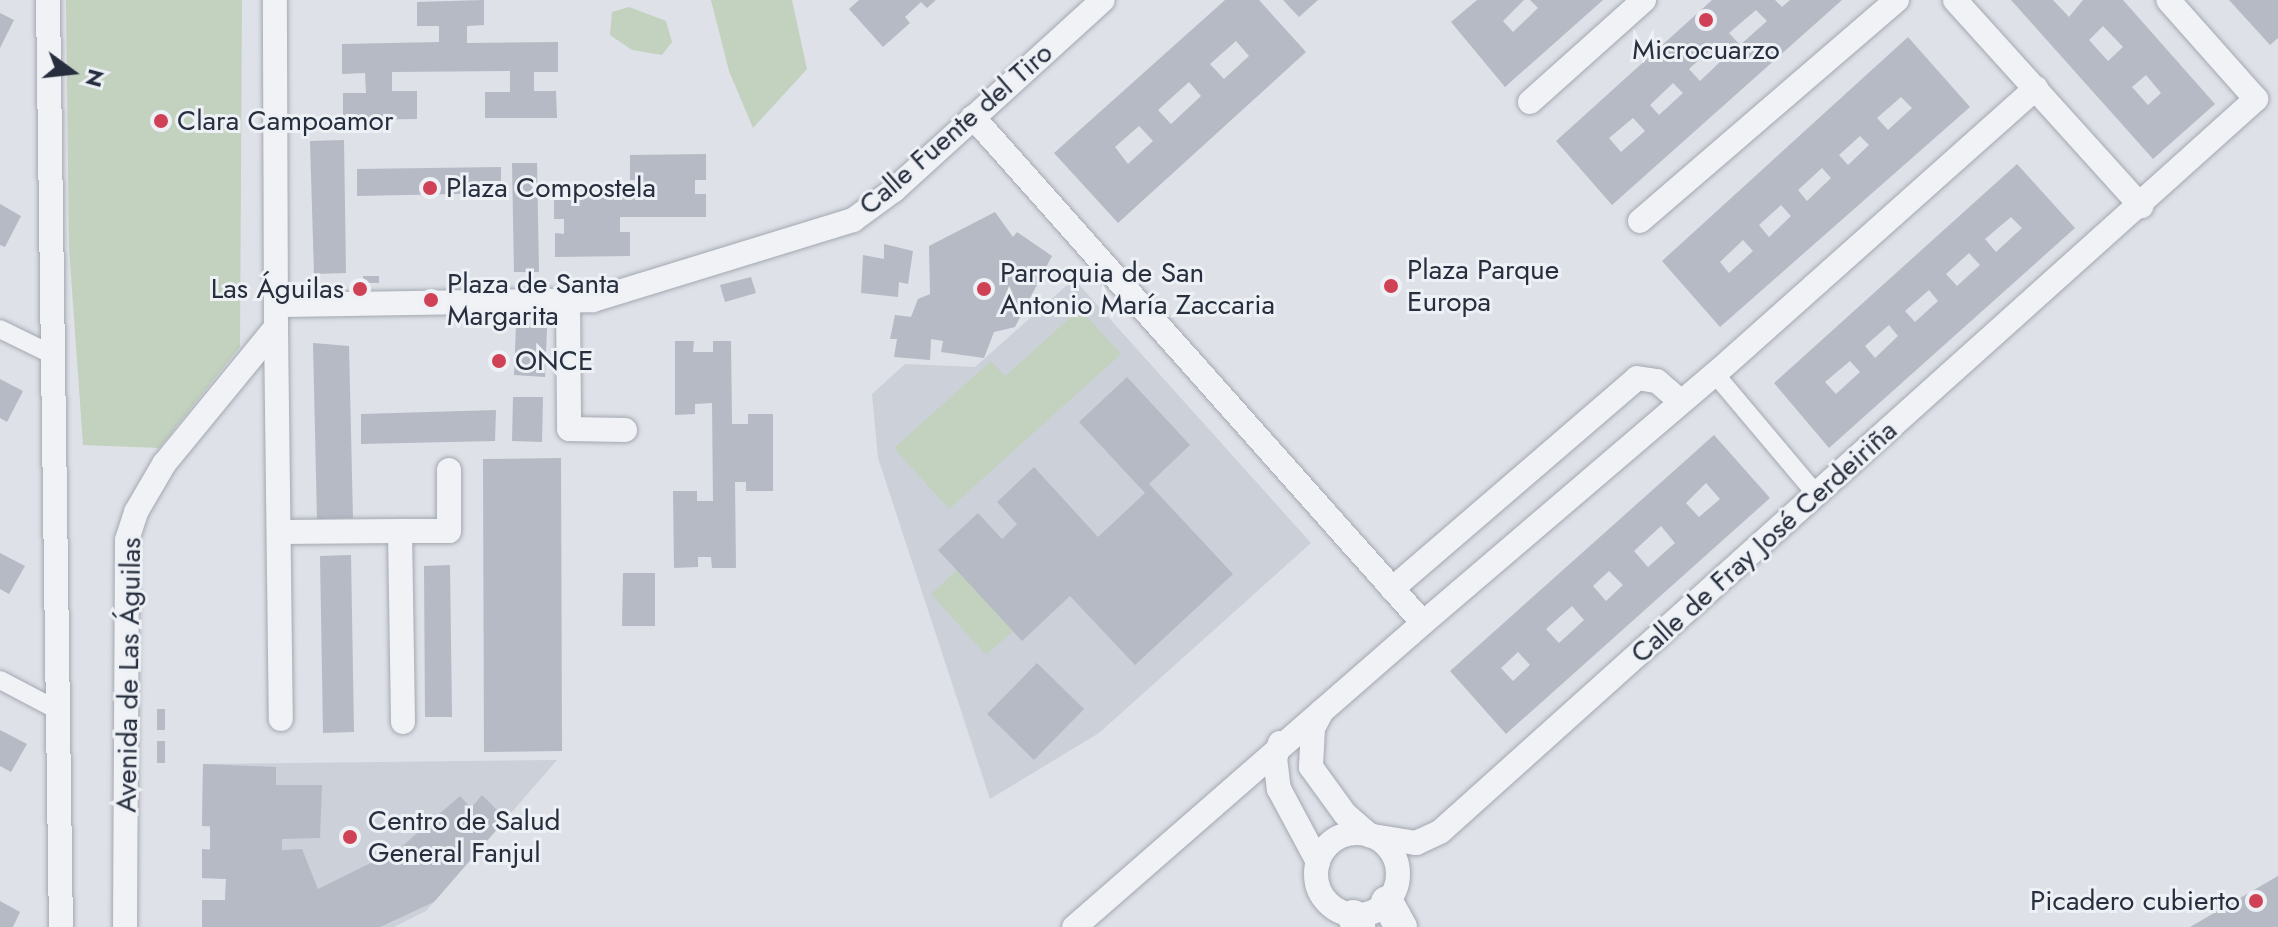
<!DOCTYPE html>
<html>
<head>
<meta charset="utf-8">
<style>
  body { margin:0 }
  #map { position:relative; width:2278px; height:927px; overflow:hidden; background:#dee1e7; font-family:Jost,sans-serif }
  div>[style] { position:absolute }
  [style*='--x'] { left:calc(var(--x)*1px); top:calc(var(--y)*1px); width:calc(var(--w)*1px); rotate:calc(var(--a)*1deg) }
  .built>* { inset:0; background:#ccd0d9 }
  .green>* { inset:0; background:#c3d1bf }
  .building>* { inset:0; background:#b5bac4 }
  .roads { filter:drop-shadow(0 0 2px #a3a8b1) drop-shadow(0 0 2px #a3a8b1) }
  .pedestrian>* { height:18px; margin:-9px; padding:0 9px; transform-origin:9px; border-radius:9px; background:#f0f2f6 }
  .minor>* { height:24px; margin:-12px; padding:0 12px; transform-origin:12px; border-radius:12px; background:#f0f2f6 }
  .minor>.ring { margin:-12px; padding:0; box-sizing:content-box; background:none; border:24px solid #f0f2f6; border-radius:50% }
  .tertiary>* { height:32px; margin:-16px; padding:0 16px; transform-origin:16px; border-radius:16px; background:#f0f2f6 }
  .dots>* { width:22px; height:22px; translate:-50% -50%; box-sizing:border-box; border:4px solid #edf0f5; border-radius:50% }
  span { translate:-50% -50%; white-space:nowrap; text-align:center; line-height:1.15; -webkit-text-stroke:6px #edf0f5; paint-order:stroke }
  .poi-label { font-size:28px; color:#272f3e }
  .left { translate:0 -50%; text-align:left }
  .right { translate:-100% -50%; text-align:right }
  .street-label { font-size:28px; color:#272f3e }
  .north { position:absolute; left:32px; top:32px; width:80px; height:80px; -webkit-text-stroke:6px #edf0f5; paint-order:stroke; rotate:105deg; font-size:22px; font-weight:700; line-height:32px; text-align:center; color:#272f3e }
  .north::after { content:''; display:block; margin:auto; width:28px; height:36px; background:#272f3e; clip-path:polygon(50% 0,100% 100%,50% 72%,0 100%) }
</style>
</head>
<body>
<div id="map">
  <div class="built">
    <i style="clip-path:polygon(1074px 279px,1311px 543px,1099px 733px,990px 799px,878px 458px,872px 394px,905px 364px,975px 367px)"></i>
    <i style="clip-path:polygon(557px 760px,426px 911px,394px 927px,202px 927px,202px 900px,225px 900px,226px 879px,202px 878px,202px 849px,210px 849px,210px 827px,202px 826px,203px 764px)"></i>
  </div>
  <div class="green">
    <i style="clip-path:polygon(66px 0,242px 0,240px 347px,159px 448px,83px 445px,69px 247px)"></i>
    <i style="clip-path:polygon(711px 0,792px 0,807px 69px,753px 128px,729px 71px)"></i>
    <i style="clip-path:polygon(629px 7px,666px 21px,672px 42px,662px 55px,632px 50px,610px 35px,612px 12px)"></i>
    <i style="clip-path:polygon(1080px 309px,1121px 354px,949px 509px,894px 448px,991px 361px,1005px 376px)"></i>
    <i style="clip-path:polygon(957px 570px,1013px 631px,986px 655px,931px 594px)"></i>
  </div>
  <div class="building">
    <i style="clip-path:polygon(484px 0,484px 25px,467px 26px,467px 43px,558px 42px,558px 72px,534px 72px,534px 91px,556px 91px,557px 118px,485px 118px,485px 92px,510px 92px,510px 71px,392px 72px,392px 91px,417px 91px,417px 119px,343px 120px,343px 93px,366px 93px,365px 73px,342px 74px,342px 44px,439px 42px,439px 26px,417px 26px,417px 2px)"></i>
    <i style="clip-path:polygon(859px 0,936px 0,927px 8px,921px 2px,905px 17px,910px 23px,883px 47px,849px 9px)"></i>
    <i style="clip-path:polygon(evenodd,1225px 0,1259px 0,1306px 52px,1118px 223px,1054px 153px,1225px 0,1236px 41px,1249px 56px,1224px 79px,1210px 64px,1236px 41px,1225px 0,1189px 82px,1201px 96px,1171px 124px,1158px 110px,1189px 82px,1225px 0,1139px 126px,1153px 141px,1128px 164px,1115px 147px,1139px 126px)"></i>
    <i style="clip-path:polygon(1283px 0,1318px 0,1299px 17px)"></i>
    <i style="clip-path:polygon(1477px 0,1524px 0,1503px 21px,1513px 32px,1538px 8px,1530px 0,1603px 0,1505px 87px,1451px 22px)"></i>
    <i style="clip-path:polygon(evenodd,1712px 0,1775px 0,1782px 7px,1790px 0,1842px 0,1612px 205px,1556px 141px,1712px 0,1756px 10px,1767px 21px,1740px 45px,1729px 33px,1756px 10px,1712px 0,1713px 47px,1723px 59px,1700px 81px,1689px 69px,1713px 47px,1712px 0,1673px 83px,1683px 93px,1659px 115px,1650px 105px,1673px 83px,1712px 0,1633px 118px,1645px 131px,1621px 152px,1609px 138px,1633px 118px)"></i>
    <i style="clip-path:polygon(evenodd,2011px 0,2053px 0,2069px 17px,2083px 0,2123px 0,2215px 104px,2153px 159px,2011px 0,2103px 26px,2123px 47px,2108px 61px,2089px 40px,2103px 26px,2011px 0,2146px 75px,2161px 93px,2148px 105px,2132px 87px,2146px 75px)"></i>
    <i style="clip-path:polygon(2229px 0,2278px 0,2278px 38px,2270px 45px)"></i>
    <i style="clip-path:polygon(0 13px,14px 20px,0 48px)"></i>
    <i style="clip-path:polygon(evenodd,1908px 37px,1970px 107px,1720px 327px,1662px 261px,1908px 37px,1901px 97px,1912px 108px,1888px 130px,1877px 118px,1901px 97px,1908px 37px,1860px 136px,1869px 145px,1848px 165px,1839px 155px,1860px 136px,1908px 37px,1822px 168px,1831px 178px,1807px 201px,1798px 190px,1822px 168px,1908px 37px,1781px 205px,1791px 216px,1769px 237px,1759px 225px,1781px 205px,1908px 37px,1743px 240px,1753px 251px,1729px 273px,1720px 262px,1743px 240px)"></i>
    <i style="clip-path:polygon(344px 140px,346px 273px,314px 274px,310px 141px)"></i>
    <i style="clip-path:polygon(706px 154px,706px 180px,695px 180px,695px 194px,706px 194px,706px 217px,620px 217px,620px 232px,630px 232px,630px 256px,555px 257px,555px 233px,564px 234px,564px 219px,554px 219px,554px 194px,641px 193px,641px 180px,630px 180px,630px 155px)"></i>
    <i style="clip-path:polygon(512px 163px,537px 163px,539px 272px,514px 272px)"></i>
    <i style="clip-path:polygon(evenodd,2017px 164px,2075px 228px,1829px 448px,1774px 383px,2017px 164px,2011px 217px,2022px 228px,1996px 252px,1985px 239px,2011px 217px,2017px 164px,1969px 253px,1980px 265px,1957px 286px,1946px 274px,1969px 253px,2017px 164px,1929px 290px,1938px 301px,1915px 322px,1905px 311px,1929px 290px,2017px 164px,1889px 325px,1898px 336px,1875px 358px,1865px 346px,1889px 325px,2017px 164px,1850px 361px,1860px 372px,1836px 394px,1825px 382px,1850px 361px)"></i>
    <i style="clip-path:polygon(501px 167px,501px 193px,357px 196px,357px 169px)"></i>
    <i style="clip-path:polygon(0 204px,21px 216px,5px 247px,0 245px)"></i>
    <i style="clip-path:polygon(995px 212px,1013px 237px,1017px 232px,1052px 256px,1015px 327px,994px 332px,984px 358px,941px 352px,943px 341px,931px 339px,930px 360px,894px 357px,897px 339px,890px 339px,895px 315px,911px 317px,918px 299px,930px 294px,929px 246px)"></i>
    <i style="clip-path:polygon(884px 244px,913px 251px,908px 284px,899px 282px,898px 297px,861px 293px,863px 255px,884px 259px)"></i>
    <i style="clip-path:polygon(363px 276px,379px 276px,379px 283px,363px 283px)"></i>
    <i style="clip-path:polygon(751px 277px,756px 293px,725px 302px,720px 285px)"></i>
    <i style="clip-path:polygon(516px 326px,547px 328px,545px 377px,514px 375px)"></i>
    <i style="clip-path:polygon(675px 341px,694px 341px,693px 352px,713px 352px,713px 341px,731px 341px,732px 424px,748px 424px,748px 414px,773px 414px,773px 491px,746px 491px,746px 482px,735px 482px,736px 568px,712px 568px,711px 557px,698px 557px,698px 567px,674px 568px,673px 491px,697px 491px,697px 501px,713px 501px,712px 403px,695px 404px,695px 414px,675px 415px)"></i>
    <i style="clip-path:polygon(313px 343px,349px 346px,353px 518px,317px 519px)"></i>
    <i style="clip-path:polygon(1127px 377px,1190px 445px,1149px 484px,1233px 574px,1135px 665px,1070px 596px,1022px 641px,938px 550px,978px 513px,1002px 539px,1017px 524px,997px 502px,1034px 467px,1098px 537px,1145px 493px,1079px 422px)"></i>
    <i style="clip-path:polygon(0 379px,23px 391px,7px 422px,0 418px)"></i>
    <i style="clip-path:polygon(513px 397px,543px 397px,542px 442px,512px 441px)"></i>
    <i style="clip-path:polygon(496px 410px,495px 441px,361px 444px,361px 414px)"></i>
    <i style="clip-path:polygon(evenodd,1714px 435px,1770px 498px,1506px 734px,1450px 671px,1714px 435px,1706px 483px,1720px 499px,1699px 517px,1686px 503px,1706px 483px,1714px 435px,1661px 526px,1675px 543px,1648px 567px,1634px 551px,1661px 526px,1714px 435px,1609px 571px,1623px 585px,1606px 601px,1593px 586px,1609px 571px,1714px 435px,1572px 606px,1584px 620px,1559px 643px,1546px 629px,1572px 606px,1714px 435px,1518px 652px,1530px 665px,1513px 681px,1501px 668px,1518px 652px)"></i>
    <i style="clip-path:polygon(561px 458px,562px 751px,484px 752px,483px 459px)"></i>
    <i style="clip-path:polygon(0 553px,25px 566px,9px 594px,0 589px)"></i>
    <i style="clip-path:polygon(351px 555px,354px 732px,323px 733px,320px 556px)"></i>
    <i style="clip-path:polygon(450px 565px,452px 717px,425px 717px,424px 566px)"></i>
    <i style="clip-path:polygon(623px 573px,655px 573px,655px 626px,622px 626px)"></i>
    <i style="clip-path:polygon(1037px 663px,1084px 709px,1034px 760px,987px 714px)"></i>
    <i style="clip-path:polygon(157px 709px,165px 709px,165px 730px,157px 730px)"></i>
    <i style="clip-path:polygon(0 730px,27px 744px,11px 772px,0 766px)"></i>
    <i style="clip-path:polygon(157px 741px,165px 741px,165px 763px,157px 763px)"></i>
    <i style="clip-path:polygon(203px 764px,276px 767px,276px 785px,322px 785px,320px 838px,282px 839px,282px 850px,302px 849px,318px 889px,399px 849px,460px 796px,471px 808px,482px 795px,506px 819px,434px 902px,380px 927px,202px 927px,202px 900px,225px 900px,226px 879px,202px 878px,202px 849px,210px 850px,210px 826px,202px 826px)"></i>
    <i style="clip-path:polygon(2278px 876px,2278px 927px,2190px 927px)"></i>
    <i style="clip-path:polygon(0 901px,20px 912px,13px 927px,0 927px)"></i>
  </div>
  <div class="roads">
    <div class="pedestrian">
      <i style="--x:0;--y:329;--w:61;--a:26.1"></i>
      <i style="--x:1715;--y:374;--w:157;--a:49.9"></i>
      <i style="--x:0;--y:680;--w:67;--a:27.7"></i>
    </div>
    <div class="minor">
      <i style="--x:48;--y:0;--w:927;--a:89.2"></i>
      <i style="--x:1955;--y:0;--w:278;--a:47.9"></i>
      <i style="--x:1530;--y:102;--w:153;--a:-41.8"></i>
      <i style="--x:973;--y:117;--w:677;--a:48.35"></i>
      <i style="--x:1423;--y:623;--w:463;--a:138.9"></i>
      <i style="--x:1640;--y:221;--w:339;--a:-40.7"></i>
      <i style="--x:568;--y:302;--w:127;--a:89.5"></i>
      <i style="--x:569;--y:429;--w:56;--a:1"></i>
      <i style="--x:279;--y:305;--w:314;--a:-0.9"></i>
      <i style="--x:593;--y:300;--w:272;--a:-17.1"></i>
      <i style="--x:853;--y:220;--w:51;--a:-36.2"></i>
      <i style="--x:894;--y:190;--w:282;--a:-42.3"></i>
      <i style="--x:276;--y:327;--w:392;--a:89.3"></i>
      <i style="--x:400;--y:531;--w:49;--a:0"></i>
      <i style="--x:449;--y:531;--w:61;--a:-90"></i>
      <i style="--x:280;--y:532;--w:120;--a:-0.5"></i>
      <i style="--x:400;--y:531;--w:191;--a:89.1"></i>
      <i style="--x:1392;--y:589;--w:323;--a:-40.7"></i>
      <i style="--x:1637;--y:378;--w:20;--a:9"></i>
      <i style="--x:1657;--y:381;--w:29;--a:41"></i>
      <i style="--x:1423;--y:623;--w:384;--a:-40.5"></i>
      <i style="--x:1715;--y:374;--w:430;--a:-41.7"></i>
      <i style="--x:1322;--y:711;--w:19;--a:118"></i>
      <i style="--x:1313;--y:728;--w:39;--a:93"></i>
      <i style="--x:1311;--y:767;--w:58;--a:54.1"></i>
      <i style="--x:1345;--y:814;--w:33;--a:41"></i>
      <i style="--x:1280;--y:743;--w:16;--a:108"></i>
      <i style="--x:1275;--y:758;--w:31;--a:83"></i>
      <i style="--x:1279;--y:789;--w:83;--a:61.9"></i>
      <i class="ring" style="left:1316px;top:833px;width:58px;height:58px"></i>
      <i style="--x:1373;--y:836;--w:44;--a:9.2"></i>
      <i style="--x:1416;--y:843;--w:26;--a:-25"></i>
      <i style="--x:1440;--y:832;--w:1097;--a:-41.93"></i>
      <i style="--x:2256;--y:99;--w:132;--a:-131.6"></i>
      <i style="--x:125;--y:927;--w:387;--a:-89.7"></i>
      <i style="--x:127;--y:540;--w:29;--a:-72"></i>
      <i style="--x:136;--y:512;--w:56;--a:-59.7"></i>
      <i style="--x:164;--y:464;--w:177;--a:-50.7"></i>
      <i style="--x:276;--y:327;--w:327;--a:-90.2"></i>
    </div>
    <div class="tertiary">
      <i style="--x:1387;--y:902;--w:29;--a:61"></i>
      <i style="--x:1353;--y:916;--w:13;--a:61"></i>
    </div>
  </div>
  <div class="dots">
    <i style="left:1706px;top:20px;background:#cf4154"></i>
    <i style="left:161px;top:121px;background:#cf4154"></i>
    <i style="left:430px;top:188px;background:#cf4154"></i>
    <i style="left:1391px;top:286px;background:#cf4154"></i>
    <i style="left:360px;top:289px;background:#cf4154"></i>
    <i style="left:984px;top:289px;background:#cf4154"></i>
    <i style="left:431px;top:300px;background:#cf4154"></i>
    <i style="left:499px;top:361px;background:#cf4154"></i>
    <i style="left:350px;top:837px;background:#cf4154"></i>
    <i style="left:2256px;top:901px;background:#cf4154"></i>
  </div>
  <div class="poi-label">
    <span style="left:1706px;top:50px">Microcuarzo</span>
    <span class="left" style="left:177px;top:121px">Clara Campoamor</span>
    <span class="left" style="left:446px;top:188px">Plaza Compostela</span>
    <span class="left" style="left:1407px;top:286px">Plaza Parque<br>Europa</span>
    <span class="left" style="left:1000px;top:289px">Parroquia de San<br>Antonio María Zaccaria</span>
    <span class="left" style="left:447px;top:300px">Plaza de Santa<br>Margarita</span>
    <span class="right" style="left:344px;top:289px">Las Águilas</span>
    <span class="left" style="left:515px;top:361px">ONCE</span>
    <span class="left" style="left:368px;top:837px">Centro de Salud<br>General Fanjul</span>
    <span class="right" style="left:2240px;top:901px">Picadero cubierto</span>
  </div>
  <div class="street-label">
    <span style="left:956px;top:129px;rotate:-41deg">Calle Fuente del Tiro</span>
    <span style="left:1764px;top:542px;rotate:-42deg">Calle de Fray José Cerdeiriña</span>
    <span style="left:129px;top:675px;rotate:-89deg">Avenida de Las Águilas</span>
  </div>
  <div class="north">N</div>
</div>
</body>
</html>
